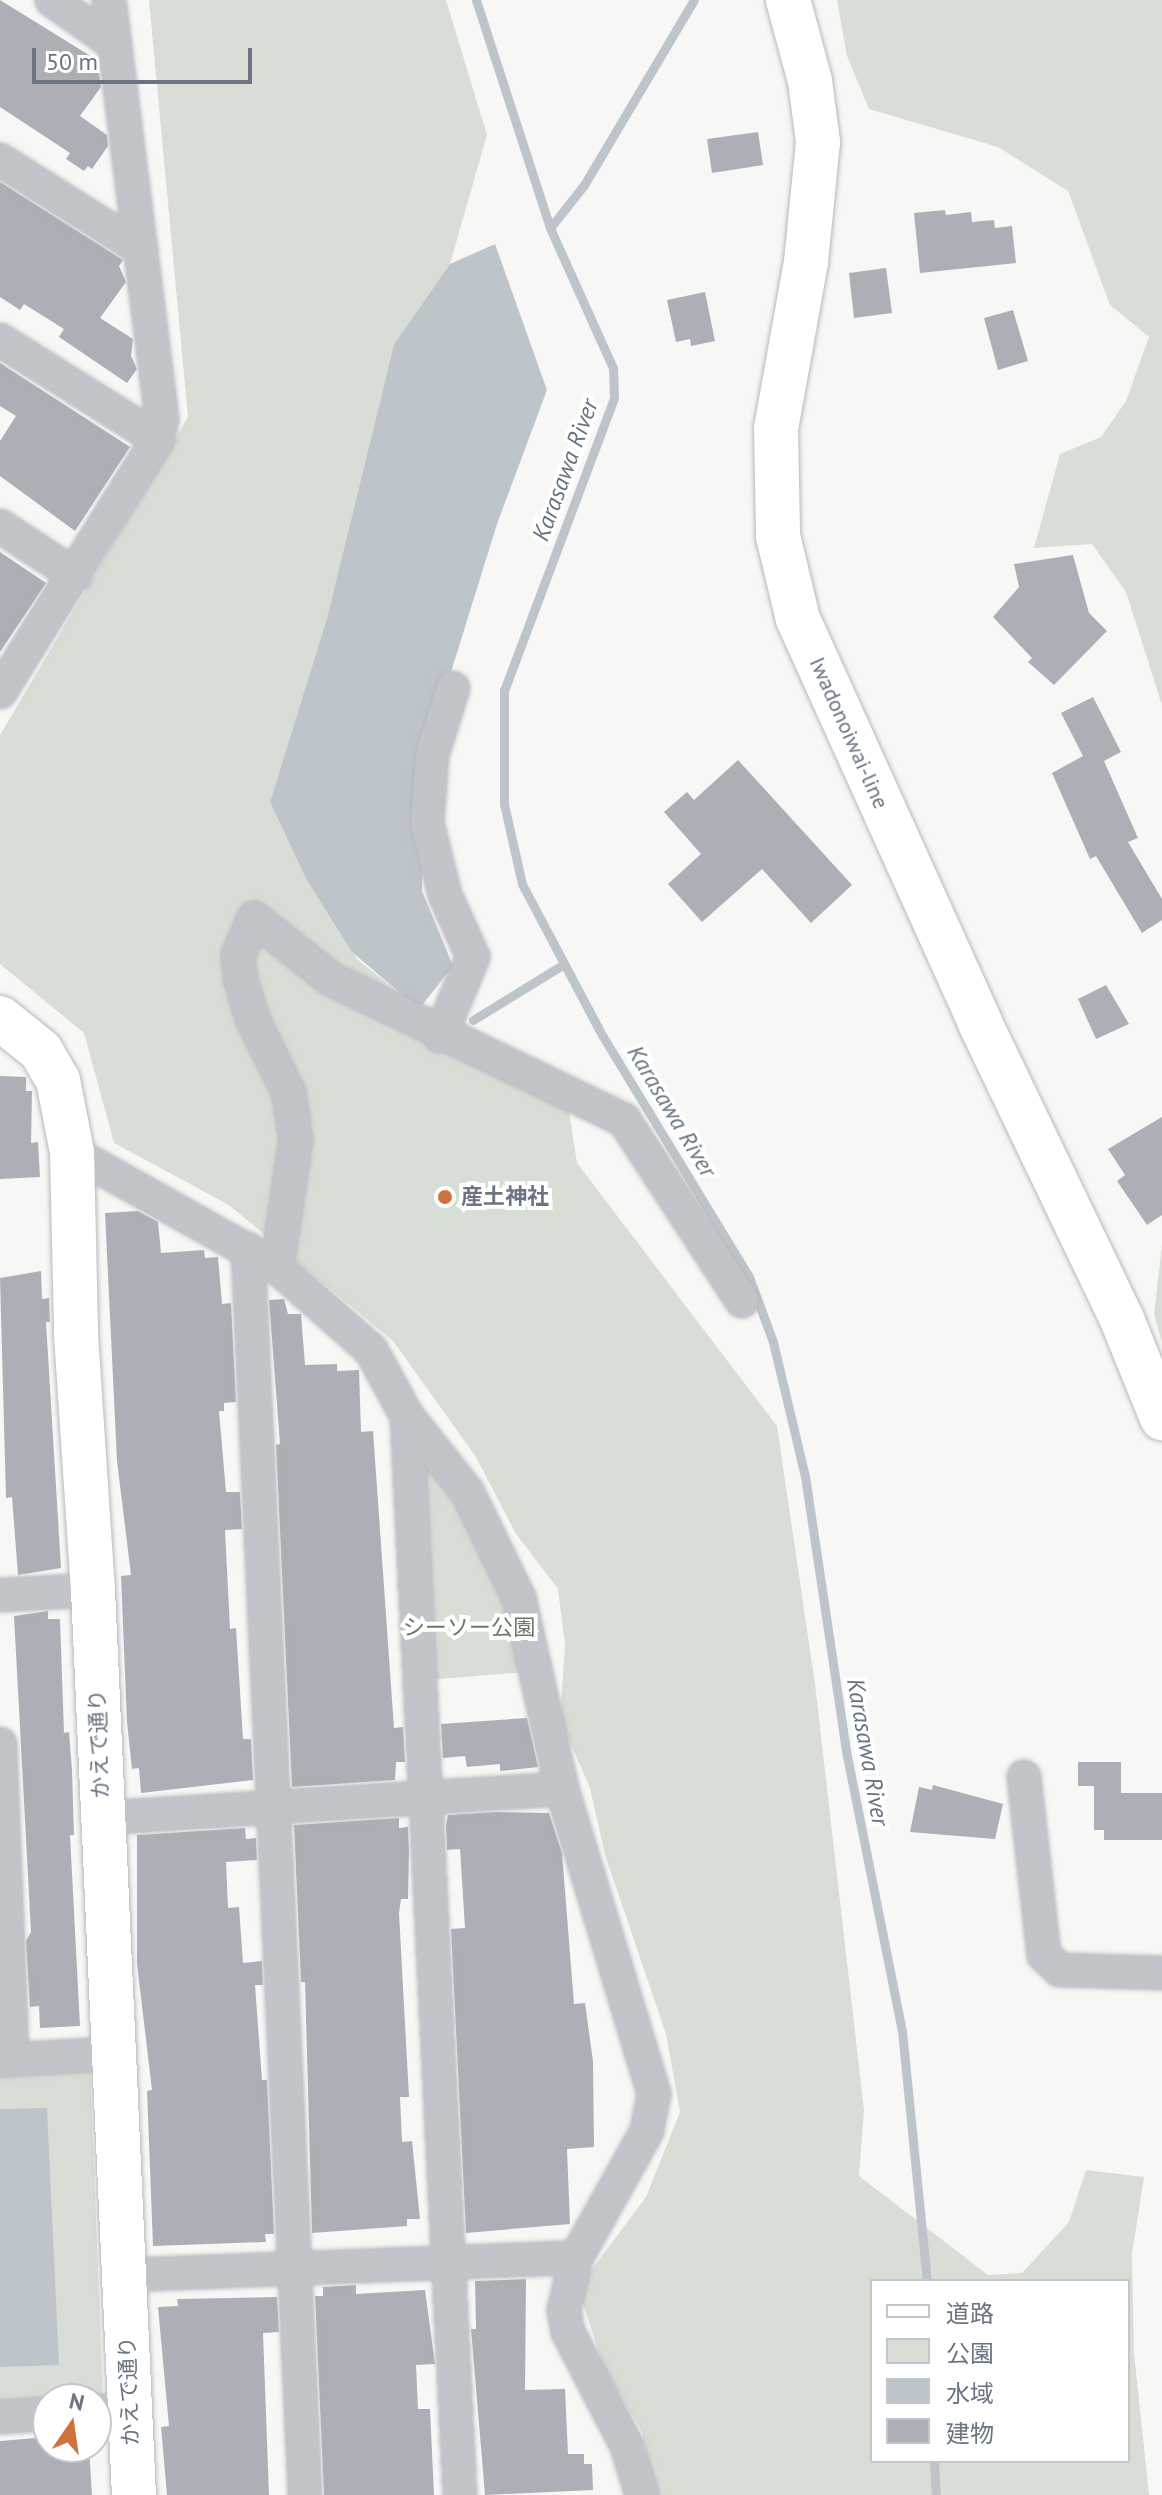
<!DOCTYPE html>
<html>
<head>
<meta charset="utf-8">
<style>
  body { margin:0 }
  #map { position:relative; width:1162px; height:2495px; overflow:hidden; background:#f7f7f5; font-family:"PT Sans","Noto Sans JP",sans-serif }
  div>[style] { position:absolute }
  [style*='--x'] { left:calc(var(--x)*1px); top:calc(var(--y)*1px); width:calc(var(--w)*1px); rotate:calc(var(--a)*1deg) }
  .green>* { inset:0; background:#d8ded6 }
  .water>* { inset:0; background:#bec5ca }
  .stream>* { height:9px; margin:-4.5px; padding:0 4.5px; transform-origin:4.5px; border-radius:4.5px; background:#bec5ca }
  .building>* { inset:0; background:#acb0b6 }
  .roads { filter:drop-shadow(0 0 2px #b6b9be) drop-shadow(0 0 2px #b6b9be) }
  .street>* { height:32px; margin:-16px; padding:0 16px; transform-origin:16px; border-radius:16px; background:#c1c4c8 }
  .secondary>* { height:44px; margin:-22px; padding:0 22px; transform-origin:22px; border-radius:22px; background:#fff }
  .dots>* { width:22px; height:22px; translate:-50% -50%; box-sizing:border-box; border:4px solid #fff; border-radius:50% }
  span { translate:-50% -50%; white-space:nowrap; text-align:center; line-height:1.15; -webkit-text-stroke:8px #fff; paint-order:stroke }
  .street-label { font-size:22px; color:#6a7482 }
  .poi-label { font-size:22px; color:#6a7482; font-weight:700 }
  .left { translate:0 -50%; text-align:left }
  .park-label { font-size:22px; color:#697a68 }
  .water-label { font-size:24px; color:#66747e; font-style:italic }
  .legend { position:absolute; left:870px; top:2279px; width:260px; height:184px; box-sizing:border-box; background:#fff; border:2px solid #c3c7cd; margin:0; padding:10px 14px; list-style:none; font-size:24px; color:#6a7482 }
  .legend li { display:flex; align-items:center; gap:16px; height:40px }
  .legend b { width:40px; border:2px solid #c3c7cd }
  .north { position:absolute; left:32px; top:2383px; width:80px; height:80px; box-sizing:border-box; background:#fff; border:2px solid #c3c7cd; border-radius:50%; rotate:13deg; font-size:22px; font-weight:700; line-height:32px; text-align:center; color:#6a7482 }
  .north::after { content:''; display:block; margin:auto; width:28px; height:36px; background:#ce733d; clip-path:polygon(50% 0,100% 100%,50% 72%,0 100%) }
  .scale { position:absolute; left:32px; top:48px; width:220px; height:36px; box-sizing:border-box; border:4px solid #6a7482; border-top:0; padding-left:10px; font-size:24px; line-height:28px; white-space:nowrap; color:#6a7482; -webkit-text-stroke:6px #fff; paint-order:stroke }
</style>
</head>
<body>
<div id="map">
  <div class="green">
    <i style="clip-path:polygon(evenodd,149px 0,446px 0,487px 135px,450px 264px,394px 344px,327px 618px,270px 802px,306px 879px,357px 959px,426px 1014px,569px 1111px,577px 1163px,777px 1426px,815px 1684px,864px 2110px,859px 2176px,988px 2275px,1022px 2273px,1069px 2222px,1086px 2170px,1144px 2177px,1132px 2254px,1134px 2353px,1149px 2495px,656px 2495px,642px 2432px,603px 2365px,578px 2288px,646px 2197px,680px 2112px,666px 2034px,605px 1855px,590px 1788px,560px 1719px,565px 1645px,558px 1589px,516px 1534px,476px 1457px,393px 1341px,229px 1205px,114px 1143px,84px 1033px,0 964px,0 735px,188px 417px,149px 0,872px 2281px,1128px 2281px,1128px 2461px,872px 2461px,872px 2281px)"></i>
    <i style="clip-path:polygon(837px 0,1162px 0,1162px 705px,1126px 592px,1092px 544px,1034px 548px,1060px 454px,1101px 437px,1126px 401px,1149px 337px,1110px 305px,1068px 191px,998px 147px,869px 109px,847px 56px)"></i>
    <i style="clip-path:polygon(1162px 1245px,1162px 1343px,1154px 1314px)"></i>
    <i style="clip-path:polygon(417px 1453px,461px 1497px,508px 1601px,526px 1672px,427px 1680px)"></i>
    <i style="clip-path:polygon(90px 2068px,103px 2398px,0 2404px,0 2072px)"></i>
  </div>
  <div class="water">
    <i style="clip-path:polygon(495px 244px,547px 390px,497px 524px,424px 759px,422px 891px,453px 966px,419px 1009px,352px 952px,306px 879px,270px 802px,327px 618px,394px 344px,450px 264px)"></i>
    <i style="clip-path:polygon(47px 2108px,59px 2365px,0 2367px,0 2109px)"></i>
  </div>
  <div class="stream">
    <i style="--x:476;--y:0;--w:240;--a:72"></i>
    <i style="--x:550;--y:228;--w:154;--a:65.8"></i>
    <i style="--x:613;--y:368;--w:30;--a:88"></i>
    <i style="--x:614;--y:398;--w:312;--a:110.6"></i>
    <i style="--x:504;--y:690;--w:114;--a:90"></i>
    <i style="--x:504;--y:804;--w:82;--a:77.3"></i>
    <i style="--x:522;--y:884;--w:171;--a:62.1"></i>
    <i style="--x:602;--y:1035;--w:283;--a:58.7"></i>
    <i style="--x:749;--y:1277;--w:69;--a:69.7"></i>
    <i style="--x:773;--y:1342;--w:138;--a:76.6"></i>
    <i style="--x:805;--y:1476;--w:283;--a:81.5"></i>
    <i style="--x:847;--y:1756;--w:280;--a:78.7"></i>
    <i style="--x:902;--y:2031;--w:251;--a:84.3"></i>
    <i style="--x:550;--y:228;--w:55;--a:-51.7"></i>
    <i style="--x:584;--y:185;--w:215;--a:-59.3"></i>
    <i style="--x:473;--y:1020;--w:107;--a:-31.6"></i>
    <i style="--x:934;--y:2461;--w:34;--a:87"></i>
  </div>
  <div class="building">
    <i style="clip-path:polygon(0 0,97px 60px,101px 87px,80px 116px,107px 135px,108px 146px,92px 169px,88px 166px,84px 171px,66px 159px,70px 153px,0 107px)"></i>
    <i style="clip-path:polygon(758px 132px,763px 165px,712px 173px,707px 139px)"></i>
    <i style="clip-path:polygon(0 182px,123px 260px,119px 266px,126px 282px,100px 318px,133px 339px,131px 356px,137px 369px,127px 383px,59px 337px,64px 329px,24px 304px,20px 310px,0 297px)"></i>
    <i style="clip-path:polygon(945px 210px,946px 215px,971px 212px,972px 222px,994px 220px,995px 228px,1012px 226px,1016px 263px,920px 273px,914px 213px)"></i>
    <i style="clip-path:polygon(886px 268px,892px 313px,854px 318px,849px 273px)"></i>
    <i style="clip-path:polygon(705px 292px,715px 341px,691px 346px,690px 339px,676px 342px,667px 300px)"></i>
    <i style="clip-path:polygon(1013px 310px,1028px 361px,998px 370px,984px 318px)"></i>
    <i style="clip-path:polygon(0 363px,130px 447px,75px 531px,0 476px,0 441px,16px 416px,0 406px)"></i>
    <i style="clip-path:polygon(0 552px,46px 583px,0 652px)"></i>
    <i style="clip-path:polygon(1073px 555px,1089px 613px,1107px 631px,1054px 685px,1028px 662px,1032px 658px,993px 617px,1019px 587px,1014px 564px)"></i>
    <i style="clip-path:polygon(1093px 697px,1121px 752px,1104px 761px,1138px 838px,1128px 842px,1162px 899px,1162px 920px,1142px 933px,1096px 856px,1090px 859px,1052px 773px,1083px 756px,1061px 713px)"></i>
    <i style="clip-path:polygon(738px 760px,852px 885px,811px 923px,762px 869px,702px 922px,668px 884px,701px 854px,664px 812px,687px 792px,694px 800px)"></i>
    <i style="clip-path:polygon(1106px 985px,1129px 1024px,1096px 1039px,1078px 999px)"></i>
    <i style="clip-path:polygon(0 1076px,26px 1077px,26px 1091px,32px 1091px,31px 1143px,38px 1142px,40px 1177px,0 1179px)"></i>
    <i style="clip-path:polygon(1162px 1117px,1162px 1215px,1147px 1225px,1117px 1181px,1125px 1175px,1108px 1149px)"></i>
    <i style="clip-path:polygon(138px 1211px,158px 1222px,161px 1253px,204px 1250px,205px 1258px,218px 1257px,222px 1304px,231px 1303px,236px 1402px,224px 1403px,224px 1411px,219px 1411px,226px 1492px,240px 1492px,242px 1529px,225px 1530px,230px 1629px,236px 1628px,243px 1739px,251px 1739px,253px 1780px,141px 1793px,139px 1768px,132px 1769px,127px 1722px,121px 1576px,131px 1575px,117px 1461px,105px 1213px)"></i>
    <i style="clip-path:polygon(41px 1271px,42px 1299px,49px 1298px,50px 1322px,46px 1322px,61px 1568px,18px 1575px,12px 1497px,6px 1498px,0 1278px)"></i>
    <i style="clip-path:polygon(284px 1299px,288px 1314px,301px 1314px,305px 1365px,337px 1364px,337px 1371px,359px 1370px,361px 1432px,373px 1431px,394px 1728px,403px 1727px,405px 1762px,396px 1762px,395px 1780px,292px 1787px,276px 1445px,280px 1444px,269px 1300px)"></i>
    <i style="clip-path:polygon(48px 1611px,48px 1619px,60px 1619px,64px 1733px,69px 1732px,72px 1770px,74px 1835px,70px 1835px,80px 2026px,40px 2028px,39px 2006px,30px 2007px,26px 1941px,31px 1932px,14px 1616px)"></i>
    <i style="clip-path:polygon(527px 1718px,538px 1767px,500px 1771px,500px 1764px,467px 1767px,465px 1756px,443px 1758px,441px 1724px)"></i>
    <i style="clip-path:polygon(1078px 1762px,1121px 1762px,1121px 1793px,1162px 1793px,1162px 1840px,1104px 1840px,1104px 1830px,1094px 1830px,1094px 1786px,1078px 1786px)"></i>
    <i style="clip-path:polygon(933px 1785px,1003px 1804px,995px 1839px,910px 1832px,919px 1787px,932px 1790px)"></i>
    <i style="clip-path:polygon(494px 1812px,549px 1813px,562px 1853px,574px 2004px,585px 2003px,593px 2061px,594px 2147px,567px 2149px,570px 2224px,466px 2233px,451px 1929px,465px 1928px,460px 1849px,447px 1850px,446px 1825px,448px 1815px)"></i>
    <i style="clip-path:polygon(399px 1818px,399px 1828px,408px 1827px,409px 1852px,408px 1899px,401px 1899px,399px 1913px,409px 2097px,400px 2097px,402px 2142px,412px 2141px,420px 2219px,407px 2219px,407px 2226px,312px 2233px,305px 1982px,301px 1982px,294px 1825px)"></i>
    <i style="clip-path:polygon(245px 1828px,246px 1839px,256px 1838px,257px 1860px,226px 1862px,228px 1908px,239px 1907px,243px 1963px,262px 1961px,263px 1985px,255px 1985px,262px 2080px,267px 2080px,274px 2234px,265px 2234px,266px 2242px,153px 2246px,147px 2091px,152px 2090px,137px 1964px,137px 1835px)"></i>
    <i style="clip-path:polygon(526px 2279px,525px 2390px,565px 2389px,568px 2454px,584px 2454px,584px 2464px,592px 2464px,593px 2490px,485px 2495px,471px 2329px,476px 2329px,475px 2281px)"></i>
    <i style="clip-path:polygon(356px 2285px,356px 2294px,425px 2290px,435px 2364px,416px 2365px,418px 2409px,430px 2409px,434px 2495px,324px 2495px,315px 2296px,323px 2296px,323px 2287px)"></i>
    <i style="clip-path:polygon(277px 2297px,279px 2332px,263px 2333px,269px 2495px,167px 2495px,161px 2427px,169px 2426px,158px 2307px,178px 2306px,177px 2299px)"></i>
    <i style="clip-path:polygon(48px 2437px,48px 2447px,89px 2447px,92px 2495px,0 2495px,0 2441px)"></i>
  </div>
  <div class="roads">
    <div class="street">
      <i style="--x:52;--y:0;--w:75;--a:35.2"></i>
      <i style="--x:0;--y:160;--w:167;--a:32.3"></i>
      <i style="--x:0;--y:340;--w:186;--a:32.1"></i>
      <i style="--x:0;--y:526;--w:90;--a:33.2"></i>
      <i style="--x:0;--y:692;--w:298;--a:-58"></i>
      <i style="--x:158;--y:439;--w:20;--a:-79"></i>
      <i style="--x:162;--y:419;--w:422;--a:-97.2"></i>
      <i style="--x:440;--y:1036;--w:86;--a:-67.3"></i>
      <i style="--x:473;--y:957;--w:68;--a:-114.3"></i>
      <i style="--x:445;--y:895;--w:74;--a:-104"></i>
      <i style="--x:427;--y:823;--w:68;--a:-85.8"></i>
      <i style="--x:432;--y:755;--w:70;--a:-72.6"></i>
      <i style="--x:72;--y:1152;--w:235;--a:29.3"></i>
      <i style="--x:277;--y:1267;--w:125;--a:41.4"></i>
      <i style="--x:371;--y:1350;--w:75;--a:61.4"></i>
      <i style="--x:407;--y:1416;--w:98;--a:51.6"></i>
      <i style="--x:468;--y:1493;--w:117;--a:64.1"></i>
      <i style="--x:519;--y:1598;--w:196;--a:77.3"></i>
      <i style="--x:562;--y:1789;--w:319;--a:73.2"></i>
      <i style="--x:654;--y:2094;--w:38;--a:101"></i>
      <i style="--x:647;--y:2131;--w:145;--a:119.2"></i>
      <i style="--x:576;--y:2258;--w:53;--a:103"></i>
      <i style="--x:564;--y:2310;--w:22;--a:80"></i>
      <i style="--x:568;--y:2332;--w:128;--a:62.6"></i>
      <i style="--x:627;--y:2446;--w:51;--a:73"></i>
      <i style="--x:248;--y:1249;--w:1247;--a:87.38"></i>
      <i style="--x:277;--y:1267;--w:128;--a:-81.5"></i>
      <i style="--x:296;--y:1140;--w:48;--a:-98.5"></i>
      <i style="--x:289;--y:1093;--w:81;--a:-116.3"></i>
      <i style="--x:253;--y:1020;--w:41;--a:-107.1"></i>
      <i style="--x:241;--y:981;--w:25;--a:-97"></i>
      <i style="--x:238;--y:956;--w:41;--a:-67.2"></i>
      <i style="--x:254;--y:918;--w:98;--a:38.4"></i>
      <i style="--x:331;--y:979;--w:325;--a:25.7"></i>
      <i style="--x:624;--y:1120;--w:216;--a:56.9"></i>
      <i style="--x:407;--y:1416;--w:1080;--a:87.19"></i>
      <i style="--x:0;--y:1595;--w:93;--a:-3.1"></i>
      <i style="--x:0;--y:1744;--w:316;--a:87.8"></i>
      <i style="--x:1024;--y:1777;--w:179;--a:83.6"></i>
      <i style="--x:1044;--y:1955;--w:22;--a:43"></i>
      <i style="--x:1060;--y:1970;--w:102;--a:1.7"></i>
      <i style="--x:102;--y:1818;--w:461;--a:-3.6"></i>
      <i style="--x:0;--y:2060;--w:112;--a:-3.1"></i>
      <i style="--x:125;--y:2275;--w:451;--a:-2.2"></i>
      <i style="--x:96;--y:2412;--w:36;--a:-3"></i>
      <i style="--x:0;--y:2417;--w:48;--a:-3.6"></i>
    </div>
    <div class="secondary">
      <i style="--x:788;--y:0;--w:84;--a:74.8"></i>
      <i style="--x:810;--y:81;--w:62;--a:82.5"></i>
      <i style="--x:818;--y:142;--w:121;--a:95.7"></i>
      <i style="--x:806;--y:262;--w:169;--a:100.2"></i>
      <i style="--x:776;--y:428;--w:108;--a:88.9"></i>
      <i style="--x:778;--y:536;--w:85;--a:76.5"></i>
      <i style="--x:798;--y:619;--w:443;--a:65.7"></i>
      <i style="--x:980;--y:1023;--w:331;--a:64.4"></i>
      <i style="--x:1123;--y:1322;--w:104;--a:67.9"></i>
      <i style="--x:0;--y:1018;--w:53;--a:38.8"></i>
      <i style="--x:41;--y:1051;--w:34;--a:60"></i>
      <i style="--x:58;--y:1080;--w:73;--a:79"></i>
      <i style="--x:72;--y:1152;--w:183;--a:88.7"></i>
      <i style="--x:76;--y:1335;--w:256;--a:86.2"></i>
      <i style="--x:93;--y:1590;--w:906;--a:87.41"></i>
    </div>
  </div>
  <div class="dots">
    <i style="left:445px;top:1197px;background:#ce733d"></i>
  </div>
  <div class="street-label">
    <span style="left:849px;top:733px;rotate:66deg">Iwadonoiwai-line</span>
    <span style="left:99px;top:1744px;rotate:-92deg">かえで通り</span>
    <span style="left:129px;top:2391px;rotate:-92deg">かえで通り</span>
  </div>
  <div class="poi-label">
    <span class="left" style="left:461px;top:1197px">産土神社</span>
  </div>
  <div class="park-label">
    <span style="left:469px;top:1628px">シーソー公園</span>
  </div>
  <div class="water-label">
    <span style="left:565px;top:470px;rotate:-70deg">Karasawa River</span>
    <span style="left:672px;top:1111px;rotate:59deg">Karasawa River</span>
    <span style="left:868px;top:1752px;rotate:80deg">Karasawa River</span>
  </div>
  <ul class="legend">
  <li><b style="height:10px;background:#fff"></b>道路</li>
  <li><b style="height:22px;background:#d8ded6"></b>公園</li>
  <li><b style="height:22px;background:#bec5ca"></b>水域</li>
  <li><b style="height:22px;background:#acb0b6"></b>建物</li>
  </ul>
  <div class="north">N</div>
  <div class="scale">50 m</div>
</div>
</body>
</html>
